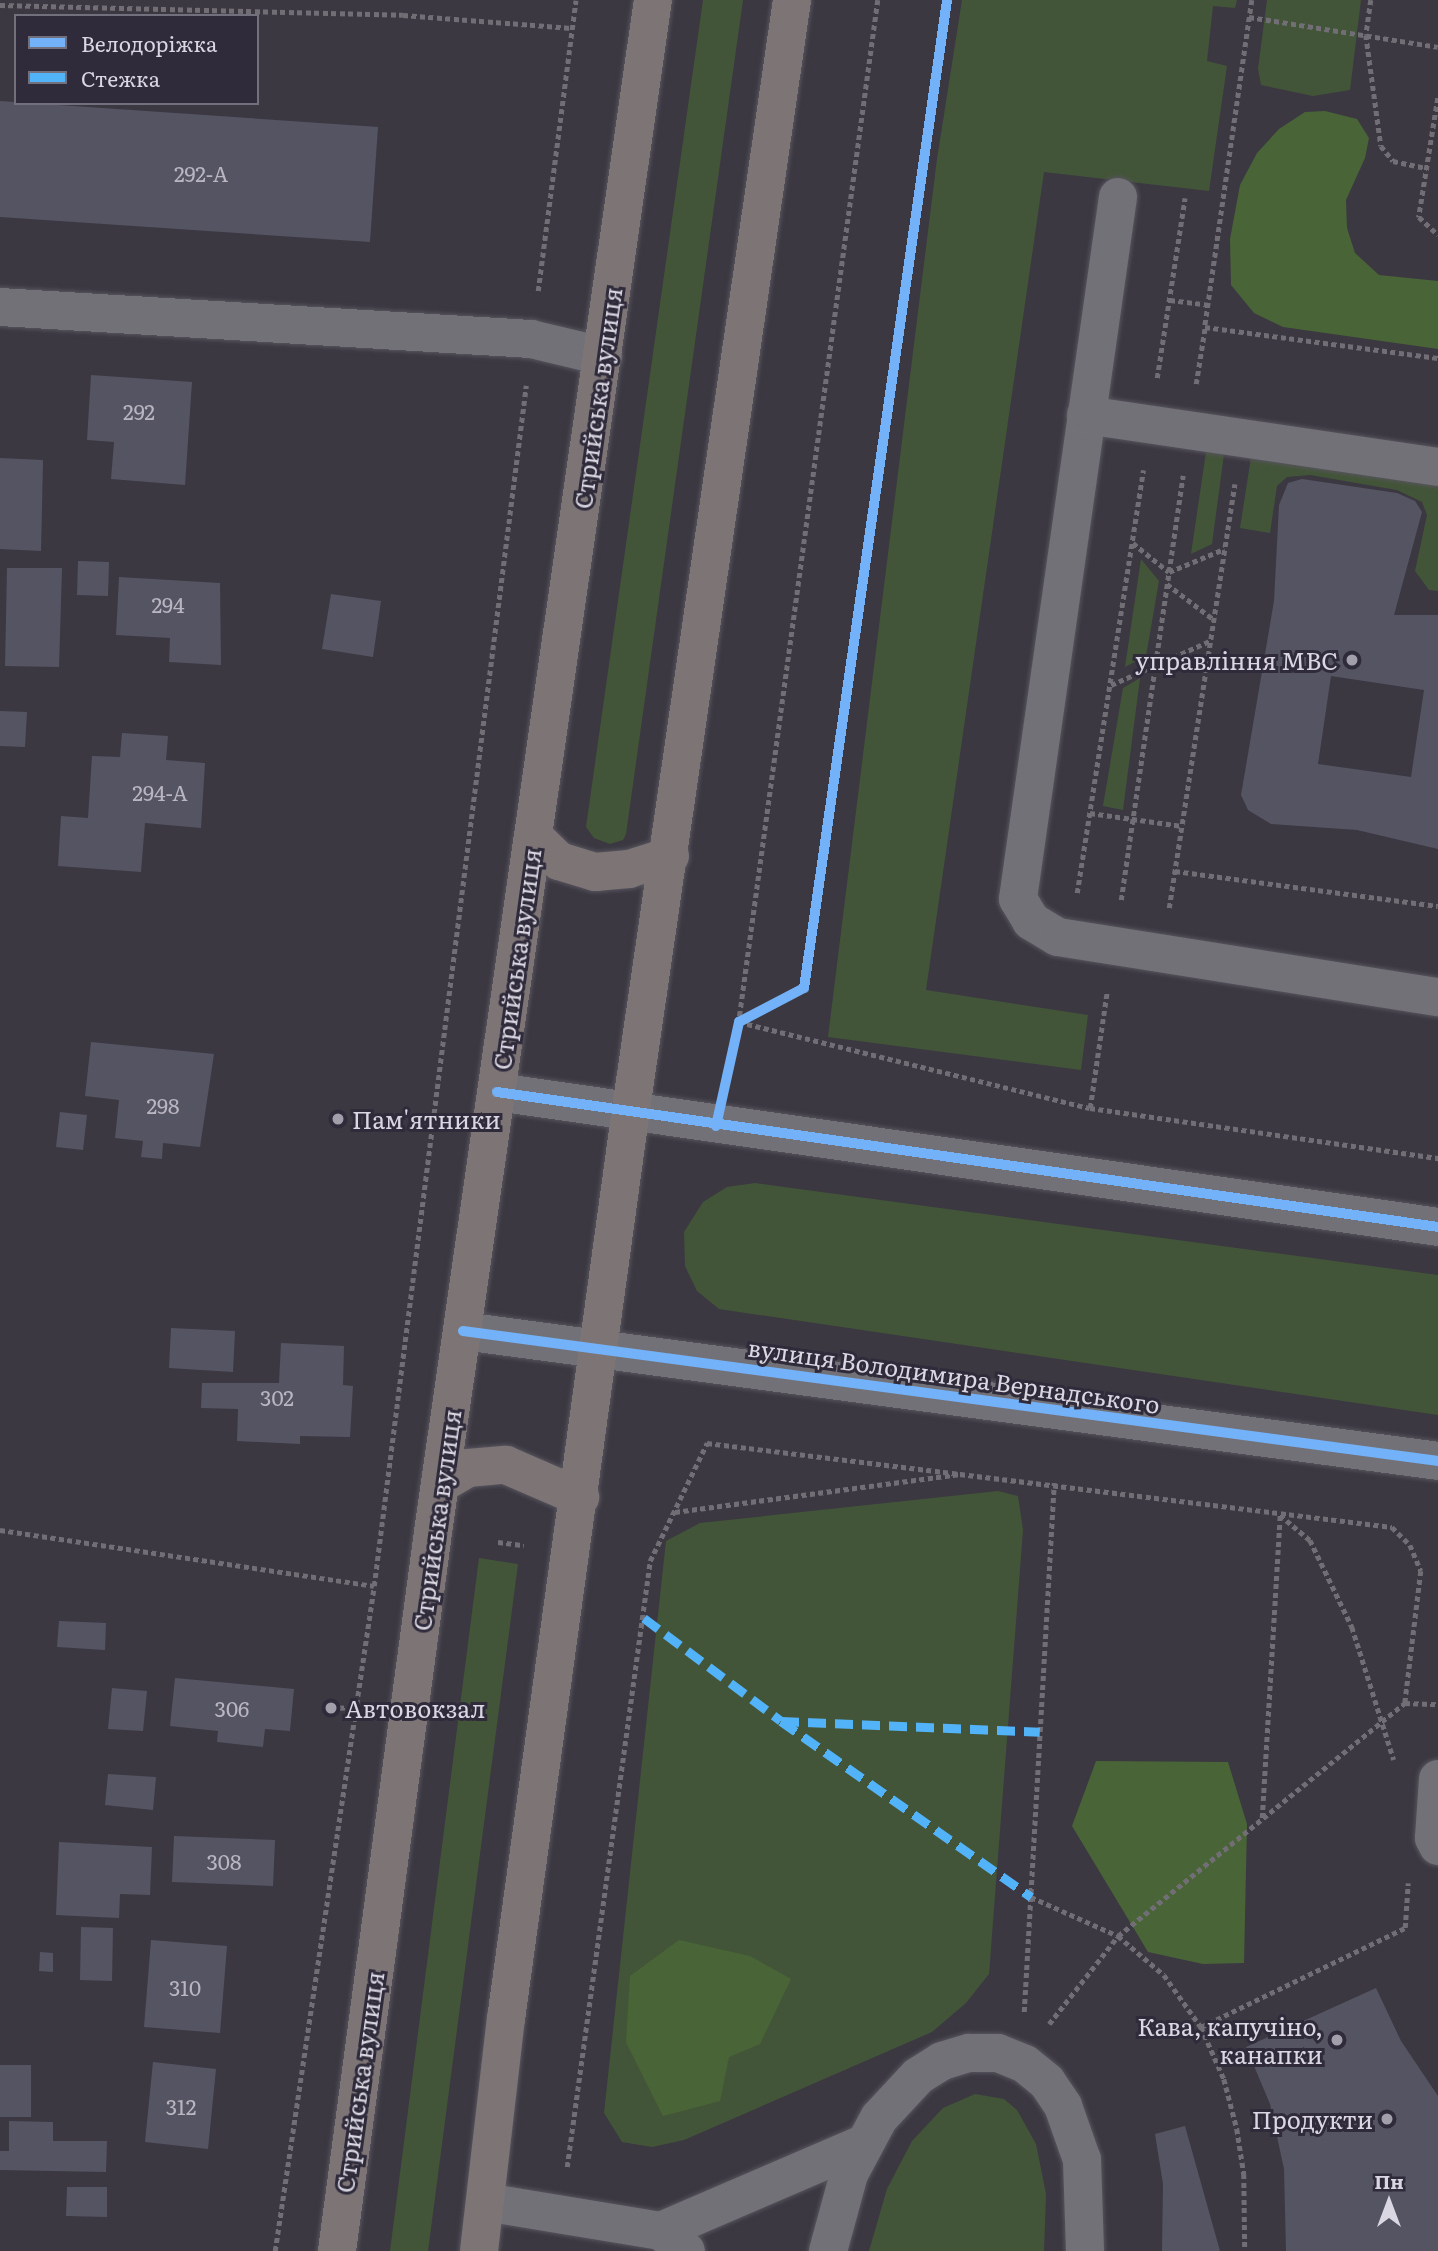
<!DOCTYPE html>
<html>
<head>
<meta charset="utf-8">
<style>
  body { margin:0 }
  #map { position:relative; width:1438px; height:2251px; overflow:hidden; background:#3b3842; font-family:Literata,serif }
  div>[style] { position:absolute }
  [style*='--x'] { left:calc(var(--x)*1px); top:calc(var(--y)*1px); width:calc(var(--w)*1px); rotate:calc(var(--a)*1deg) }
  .green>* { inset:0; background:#435538 }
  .forest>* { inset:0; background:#496437 }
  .building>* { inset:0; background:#555462 }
  .path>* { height:4.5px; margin-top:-2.25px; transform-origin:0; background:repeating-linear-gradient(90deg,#716e75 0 5px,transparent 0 8.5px) }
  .roads { filter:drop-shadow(0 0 2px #57545d) drop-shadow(0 0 2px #57545d) }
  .minor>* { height:38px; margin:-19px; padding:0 19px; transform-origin:19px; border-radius:19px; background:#737178 }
  .major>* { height:38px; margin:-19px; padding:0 19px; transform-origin:19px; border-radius:19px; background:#7d7476 }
  .quiet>* { height:9px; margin-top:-4.5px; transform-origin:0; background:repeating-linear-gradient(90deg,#52b3f8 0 18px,transparent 0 27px) }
  .cycleway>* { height:10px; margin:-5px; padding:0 5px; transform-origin:5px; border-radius:5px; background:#73b2f8 }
  .dots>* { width:19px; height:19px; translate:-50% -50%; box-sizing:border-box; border:4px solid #2f2b3b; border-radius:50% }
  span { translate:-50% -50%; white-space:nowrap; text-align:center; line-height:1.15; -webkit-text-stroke:6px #2f2b3b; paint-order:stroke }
  .number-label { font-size:21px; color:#b9b6c2 }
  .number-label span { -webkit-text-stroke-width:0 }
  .street-label { font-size:24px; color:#dad7e2 }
  .poi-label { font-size:24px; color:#dad7e2 }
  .right { translate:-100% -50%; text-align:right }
  .left { translate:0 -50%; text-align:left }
  .legend { position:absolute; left:14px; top:14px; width:245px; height:91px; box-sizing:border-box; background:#2f2b3b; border:2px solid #73707e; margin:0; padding:9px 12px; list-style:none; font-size:21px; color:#dad7e2 }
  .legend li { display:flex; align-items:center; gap:14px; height:35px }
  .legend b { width:35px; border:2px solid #73707e }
  .north { position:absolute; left:1354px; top:2167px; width:70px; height:70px; -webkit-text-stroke:5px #2f2b3b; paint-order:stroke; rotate:0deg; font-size:19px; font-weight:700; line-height:28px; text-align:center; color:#dad7e2 }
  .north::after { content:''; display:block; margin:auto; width:24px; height:32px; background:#dad7e2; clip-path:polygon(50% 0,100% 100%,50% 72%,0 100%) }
</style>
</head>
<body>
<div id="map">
  <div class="green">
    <i style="clip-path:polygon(703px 0,743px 0,626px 834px,623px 840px,610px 844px,594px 838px,586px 827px)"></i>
    <i style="clip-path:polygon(962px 0,1237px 0,1235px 8px,1213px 6px,1207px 61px,1227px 66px,1209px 191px,1044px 172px,926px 990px,1088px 1015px,1081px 1070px,828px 1037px,937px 159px)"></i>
    <i style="clip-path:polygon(1267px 0,1361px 0,1350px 90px,1313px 96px,1261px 85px,1258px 69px)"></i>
    <i style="clip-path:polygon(1252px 451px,1438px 478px,1438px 591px,1429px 590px,1415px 571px,1427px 515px,1422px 502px,1397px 490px,1310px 475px,1287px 477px,1277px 486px,1270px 533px,1240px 528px)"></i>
    <i style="clip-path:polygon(1206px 452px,1224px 454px,1212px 544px,1191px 554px)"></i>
    <i style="clip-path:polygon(1141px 559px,1159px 581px,1146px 656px,1125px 667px)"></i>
    <i style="clip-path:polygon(1140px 678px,1123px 810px,1103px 806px,1123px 688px)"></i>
    <i style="clip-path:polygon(755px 1183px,1438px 1275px,1438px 1415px,719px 1309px,697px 1291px,685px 1266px,684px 1232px,703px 1202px,727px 1187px)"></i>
    <i style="clip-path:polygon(998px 1491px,1018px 1496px,1023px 1530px,989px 1974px,966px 2003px,932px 2032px,684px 2140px,652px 2147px,622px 2142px,604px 2113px,666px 1541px,700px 1523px)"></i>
    <i style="clip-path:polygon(479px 1558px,518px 1564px,428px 2251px,390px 2251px)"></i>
    <i style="clip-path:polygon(975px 2094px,1004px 2099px,1017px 2110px,1036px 2144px,1046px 2194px,1044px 2251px,869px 2251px,887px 2189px,912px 2141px,943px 2108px)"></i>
  </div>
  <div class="forest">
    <i style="clip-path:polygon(1325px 111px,1357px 119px,1369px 138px,1365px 158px,1346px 200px,1347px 228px,1355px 253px,1379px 275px,1438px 281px,1438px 349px,1283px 327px,1254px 313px,1231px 285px,1230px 239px,1240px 185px,1257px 153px,1279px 129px,1305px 112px)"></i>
    <i style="clip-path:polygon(1096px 1761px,1228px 1762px,1247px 1824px,1244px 1963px,1203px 1964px,1148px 1952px,1072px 1826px)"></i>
    <i style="clip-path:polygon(679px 1940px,750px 1956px,791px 1979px,760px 2044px,729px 2057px,720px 2101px,663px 2116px,626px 2042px,630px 1976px)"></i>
  </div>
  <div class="building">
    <i style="clip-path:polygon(0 101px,378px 127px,370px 242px,0 217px)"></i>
    <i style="clip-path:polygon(91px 375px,192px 382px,185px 485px,111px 479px,114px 442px,87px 440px)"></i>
    <i style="clip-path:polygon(0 458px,43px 460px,41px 551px,0 549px)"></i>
    <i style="clip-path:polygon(evenodd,1302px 479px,1397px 493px,1415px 501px,1422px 512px,1394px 615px,1438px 615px,1438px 849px,1357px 830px,1271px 824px,1248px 810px,1241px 795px,1274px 601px,1279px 505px,1288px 483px,1302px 479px,1331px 676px,1424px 690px,1411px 777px,1318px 764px,1331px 676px)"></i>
    <i style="clip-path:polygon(78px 561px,109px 562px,108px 596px,77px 595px)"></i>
    <i style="clip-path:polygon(7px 568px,62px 568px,59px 667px,5px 666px)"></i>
    <i style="clip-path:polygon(119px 577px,220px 583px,221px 665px,169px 662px,170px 638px,116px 635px)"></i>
    <i style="clip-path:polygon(331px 594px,381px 601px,373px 657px,322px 649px)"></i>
    <i style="clip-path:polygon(0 711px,27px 712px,25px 747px,0 746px)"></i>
    <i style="clip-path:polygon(122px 733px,168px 736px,166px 760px,205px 763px,201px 828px,145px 823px,141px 872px,58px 866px,61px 816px,88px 818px,92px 756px,120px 757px)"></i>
    <i style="clip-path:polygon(91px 1042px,214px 1054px,200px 1147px,163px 1143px,162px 1159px,141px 1157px,143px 1141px,115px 1138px,119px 1100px,85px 1096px)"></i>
    <i style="clip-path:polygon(60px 1112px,87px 1115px,83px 1150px,56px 1147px)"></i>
    <i style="clip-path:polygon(171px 1328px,235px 1331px,233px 1372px,169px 1368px)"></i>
    <i style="clip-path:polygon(281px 1343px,344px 1346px,343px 1385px,353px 1386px,350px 1437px,300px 1436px,300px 1444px,237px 1441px,238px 1409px,201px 1408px,202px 1383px,279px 1383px)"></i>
    <i style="clip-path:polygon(59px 1621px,106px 1623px,105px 1650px,57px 1647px)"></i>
    <i style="clip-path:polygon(175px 1678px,294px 1689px,290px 1731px,265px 1729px,263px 1747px,217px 1742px,218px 1731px,170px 1726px)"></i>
    <i style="clip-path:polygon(112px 1688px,147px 1691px,143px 1731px,108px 1729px)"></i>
    <i style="clip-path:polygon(108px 1774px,156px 1777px,153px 1810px,105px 1805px)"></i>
    <i style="clip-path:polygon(174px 1836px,275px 1840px,273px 1886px,172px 1882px)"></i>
    <i style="clip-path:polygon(59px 1842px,152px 1847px,150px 1895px,120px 1894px,119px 1918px,56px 1915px)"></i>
    <i style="clip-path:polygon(81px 1927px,113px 1928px,112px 1981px,80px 1980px)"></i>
    <i style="clip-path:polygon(151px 1940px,227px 1946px,220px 2033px,144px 2027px)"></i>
    <i style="clip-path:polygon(40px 1952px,53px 1953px,53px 1972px,39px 1971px)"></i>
    <i style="clip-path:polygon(1376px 1988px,1401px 2041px,1438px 2096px,1438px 2251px,1286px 2251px,1284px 2169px,1270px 2104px,1246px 2047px)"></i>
    <i style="clip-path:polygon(153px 2062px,216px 2069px,208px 2149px,145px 2142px)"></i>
    <i style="clip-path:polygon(0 2065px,31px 2065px,31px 2117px,0 2117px)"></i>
    <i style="clip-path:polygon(9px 2121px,53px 2122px,53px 2141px,107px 2141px,106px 2172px,0 2170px,0 2151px,9px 2151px)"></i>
    <i style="clip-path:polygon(1185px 2126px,1220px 2251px,1162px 2251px,1163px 2184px,1155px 2134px)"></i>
    <i style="clip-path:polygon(67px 2187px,107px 2187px,107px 2217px,66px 2216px)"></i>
  </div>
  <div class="path">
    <i style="--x:878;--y:0;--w:1031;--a:97.75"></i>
    <i style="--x:739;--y:1022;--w:361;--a:13.8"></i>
    <i style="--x:1090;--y:1108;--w:352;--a:8.2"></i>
    <i style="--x:1252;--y:0;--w:330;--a:98.2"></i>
    <i style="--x:1205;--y:327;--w:235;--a:7.6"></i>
    <i style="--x:1371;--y:0;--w:35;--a:98"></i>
    <i style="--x:1366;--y:35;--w:112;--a:82.3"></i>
    <i style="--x:1381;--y:146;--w:19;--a:51"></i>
    <i style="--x:1393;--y:161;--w:35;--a:12"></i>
    <i style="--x:0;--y:5;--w:403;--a:1.4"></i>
    <i style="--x:403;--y:15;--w:169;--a:4.4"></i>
    <i style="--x:1249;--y:17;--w:191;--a:9"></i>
    <i style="--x:1438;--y:98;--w:121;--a:99.1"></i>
    <i style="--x:1419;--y:217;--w:26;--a:43"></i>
    <i style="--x:538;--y:291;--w:293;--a:-82.6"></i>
    <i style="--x:1170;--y:300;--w:38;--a:7"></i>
    <i style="--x:1157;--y:378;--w:182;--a:-81.2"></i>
    <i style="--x:1196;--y:384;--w:58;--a:-81"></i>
    <i style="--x:1133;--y:543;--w:46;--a:38.9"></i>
    <i style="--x:1169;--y:572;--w:60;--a:-22.7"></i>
    <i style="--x:1167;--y:584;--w:58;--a:37.3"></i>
    <i style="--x:1111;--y:685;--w:108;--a:-24"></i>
    <i style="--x:1090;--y:813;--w:93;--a:8"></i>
    <i style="--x:1175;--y:871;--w:265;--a:7.6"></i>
    <i style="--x:1077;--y:893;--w:428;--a:-81.1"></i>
    <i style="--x:1121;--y:900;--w:429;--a:-81.7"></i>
    <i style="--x:1169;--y:908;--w:429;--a:-81.2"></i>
    <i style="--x:1090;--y:1108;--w:118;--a:-81.7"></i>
    <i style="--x:675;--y:1512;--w:286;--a:-7.6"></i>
    <i style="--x:1280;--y:1515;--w:39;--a:40"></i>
    <i style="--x:1310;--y:1540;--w:97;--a:64.2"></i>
    <i style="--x:1352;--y:1627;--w:139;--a:72.5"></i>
    <i style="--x:0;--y:1530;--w:378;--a:8.5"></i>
    <i style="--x:498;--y:1542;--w:26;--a:7"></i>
    <i style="--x:331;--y:1708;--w:23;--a:-2"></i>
    <i style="--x:1262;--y:1818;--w:303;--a:-86.6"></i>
    <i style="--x:1031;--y:1897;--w:95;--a:24.1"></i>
    <i style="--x:1118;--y:1936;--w:60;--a:40.3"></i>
    <i style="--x:1164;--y:1975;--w:64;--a:54.6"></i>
    <i style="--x:1201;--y:2027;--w:57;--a:66.1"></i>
    <i style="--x:1224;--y:2079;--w:52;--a:75.4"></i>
    <i style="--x:1237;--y:2129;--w:46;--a:81.2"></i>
    <i style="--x:1244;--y:2174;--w:77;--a:89.3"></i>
    <i style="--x:1024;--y:2012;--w:530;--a:-86.75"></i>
    <i style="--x:1049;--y:2024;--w:112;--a:-51.9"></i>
    <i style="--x:1118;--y:1936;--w:370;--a:-39.1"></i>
    <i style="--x:1201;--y:2027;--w:227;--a:-25.9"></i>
    <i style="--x:1405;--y:1928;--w:45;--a:-86.2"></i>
    <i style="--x:567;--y:2167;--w:612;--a:-82.2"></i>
    <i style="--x:650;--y:1561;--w:131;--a:-64.2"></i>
    <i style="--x:707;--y:1443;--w:690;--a:6.99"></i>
    <i style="--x:1392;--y:1527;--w:25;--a:45"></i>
    <i style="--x:1410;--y:1545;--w:28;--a:67"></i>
    <i style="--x:1421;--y:1571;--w:133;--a:96.9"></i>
    <i style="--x:1405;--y:1703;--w:33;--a:2"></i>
    <i style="--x:275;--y:2251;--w:672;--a:-81.53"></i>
    <i style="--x:374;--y:1586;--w:1210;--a:-82.78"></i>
  </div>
  <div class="roads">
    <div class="minor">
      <i style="--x:1118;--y:197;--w:709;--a:98.11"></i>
      <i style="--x:1018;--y:899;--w:26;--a:59"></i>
      <i style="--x:1031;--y:921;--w:31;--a:31"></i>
      <i style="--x:1058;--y:937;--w:385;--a:9"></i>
      <i style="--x:0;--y:307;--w:532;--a:3.45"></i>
      <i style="--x:531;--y:339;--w:74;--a:13.3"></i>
      <i style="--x:1086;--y:415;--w:356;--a:8.4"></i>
      <i style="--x:497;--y:1092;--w:951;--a:8.16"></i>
      <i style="--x:463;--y:1331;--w:984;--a:7.59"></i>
      <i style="--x:1438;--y:1779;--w:59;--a:93.9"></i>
      <i style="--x:1434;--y:1838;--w:9;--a:63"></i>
      <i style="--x:485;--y:2202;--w:178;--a:9.4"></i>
      <i style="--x:661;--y:2231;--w:32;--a:39"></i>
      <i style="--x:661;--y:2231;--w:220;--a:-23.3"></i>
      <i style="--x:828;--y:2251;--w:80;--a:-74.7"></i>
      <i style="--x:849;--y:2174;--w:64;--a:-61.8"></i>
      <i style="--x:879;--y:2118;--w:57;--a:-47.1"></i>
      <i style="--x:918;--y:2076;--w:28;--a:-32"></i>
      <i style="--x:942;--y:2061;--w:28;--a:-17"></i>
      <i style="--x:969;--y:2053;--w:29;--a:0"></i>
      <i style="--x:998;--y:2053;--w:29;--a:22"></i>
      <i style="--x:1025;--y:2064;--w:28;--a:39"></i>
      <i style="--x:1047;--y:2082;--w:29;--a:56"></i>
      <i style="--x:1063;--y:2106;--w:57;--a:70.6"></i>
      <i style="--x:1082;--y:2160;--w:91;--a:88.1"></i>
    </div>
    <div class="major">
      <i style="--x:533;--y:836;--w:36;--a:44"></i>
      <i style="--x:559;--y:861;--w:38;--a:17"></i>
      <i style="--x:595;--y:872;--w:34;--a:-5"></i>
      <i style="--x:629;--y:869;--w:43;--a:-17.6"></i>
      <i style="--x:442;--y:1483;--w:30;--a:-30"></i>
      <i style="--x:468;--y:1468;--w:38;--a:-5"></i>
      <i style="--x:506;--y:1465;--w:81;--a:23.4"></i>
      <i style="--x:337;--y:2251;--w:725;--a:-82.39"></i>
      <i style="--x:433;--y:1532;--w:1548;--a:-81.83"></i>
      <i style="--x:479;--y:2251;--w:234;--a:-83.4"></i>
      <i style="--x:506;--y:2019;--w:919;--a:-82.18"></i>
      <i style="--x:631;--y:1109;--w:1121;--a:-81.74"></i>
    </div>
  </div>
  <div class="quiet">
    <i style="--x:644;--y:1618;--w:171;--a:36.9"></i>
    <i style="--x:781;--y:1721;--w:259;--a:2.4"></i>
    <i style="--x:781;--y:1721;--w:306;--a:35.1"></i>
  </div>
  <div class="cycleway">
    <i style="--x:497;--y:1092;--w:951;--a:8.16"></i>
    <i style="--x:716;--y:1126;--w:107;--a:-77.5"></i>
    <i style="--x:739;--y:1022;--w:73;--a:-27.6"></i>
    <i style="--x:804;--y:988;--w:998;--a:-81.76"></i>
    <i style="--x:463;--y:1331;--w:984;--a:7.59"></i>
  </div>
  <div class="dots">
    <i style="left:1352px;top:660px;background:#a29faa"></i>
    <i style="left:338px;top:1119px;background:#a29faa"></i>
    <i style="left:331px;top:1708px;background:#a29faa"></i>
    <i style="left:1337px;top:2040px;background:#a29faa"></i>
    <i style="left:1387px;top:2119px;background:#a29faa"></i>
  </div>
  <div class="number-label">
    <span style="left:201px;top:173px">292-А</span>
    <span style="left:139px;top:411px">292</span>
    <span style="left:168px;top:604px">294</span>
    <span style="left:160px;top:792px">294-А</span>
    <span style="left:163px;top:1105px">298</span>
    <span style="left:277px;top:1397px">302</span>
    <span style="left:232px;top:1708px">306</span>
    <span style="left:224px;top:1861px">308</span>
    <span style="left:185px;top:1987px">310</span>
    <span style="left:181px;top:2106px">312</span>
  </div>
  <div class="street-label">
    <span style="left:597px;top:398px;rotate:-82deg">Стрийська вулиця</span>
    <span style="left:516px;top:959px;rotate:-82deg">Стрийська вулиця</span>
    <span style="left:954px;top:1375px;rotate:8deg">вулиця Володимира Вернадського</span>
    <span style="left:436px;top:1520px;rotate:-82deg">Стрийська вулиця</span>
    <span style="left:359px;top:2082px;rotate:-82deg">Стрийська вулиця</span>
  </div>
  <div class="poi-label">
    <span class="right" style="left:1338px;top:660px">управління МВС</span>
    <span class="left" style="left:352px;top:1119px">Пам'ятники</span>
    <span class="left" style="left:345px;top:1708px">Автовокзал</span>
    <span class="right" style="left:1323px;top:2040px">Кава, капучіно,<br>канапки</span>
    <span class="right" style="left:1373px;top:2119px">Продукти</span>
  </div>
  <ul class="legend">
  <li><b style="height:9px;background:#73b2f8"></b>Велодоріжка</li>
  <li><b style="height:9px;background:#52b3f8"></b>Стежка</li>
  </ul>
  <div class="north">Пн</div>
</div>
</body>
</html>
